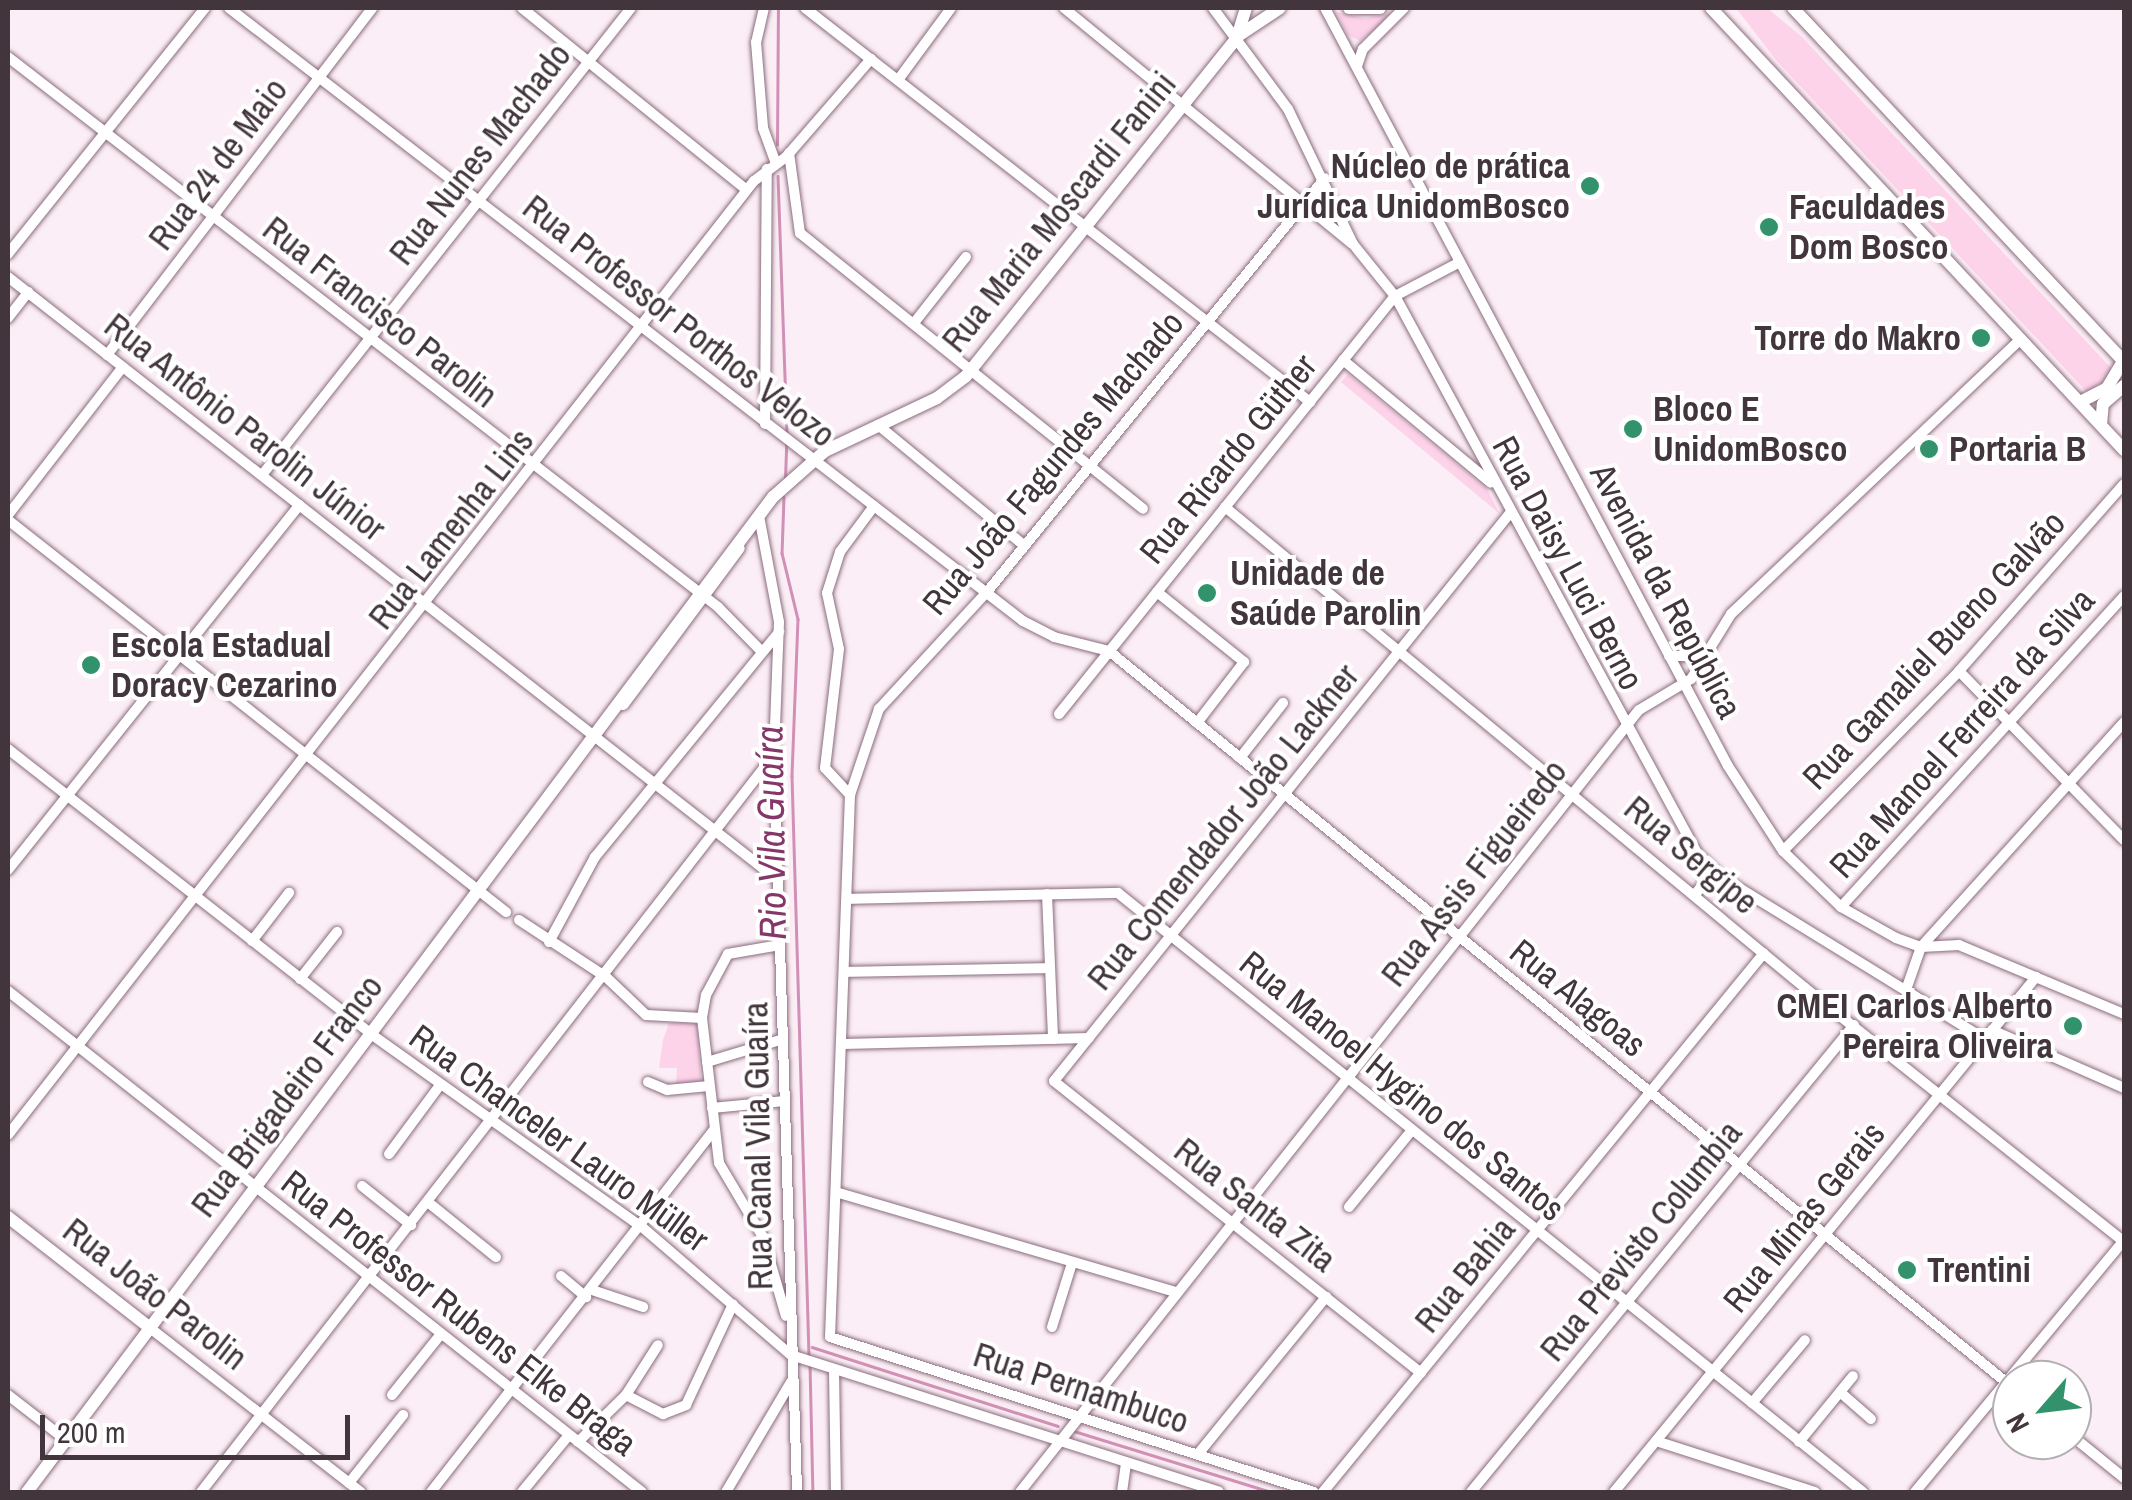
<!DOCTYPE html>
<html>
<head>
<meta charset="utf-8">
<style>
  body { margin:0 }
  #map { position:relative; width:2132px; height:1500px; overflow:hidden; background:#fceef6; font-family:"Archivo Narrow",sans-serif }
  div>[style] { position:absolute }
  [style*='--x'] { left:calc(var(--x)*1px); top:calc(var(--y)*1px); width:calc(var(--w)*1px); rotate:calc(var(--a)*1deg) }
  .green>* { inset:0; background:#fdd3ea }
  .stream>* { height:2.5px; margin:-1.25px; padding:0 1.25px; transform-origin:1.25px; border-radius:1.25px; background:#d190b6 }
  .roads { filter:drop-shadow(0 0 2px #8a6c7d) drop-shadow(0 0 2px #8a6c7d) }
  .minor>* { height:10px; margin:-5px; padding:0 5px; transform-origin:5px; border-radius:5px; background:#fff }
  .major>* { height:12px; margin:-6px; padding:0 6px; transform-origin:6px; border-radius:6px; background:#fff }
  .dots>* { width:28px; height:28px; translate:-50% -50%; box-sizing:border-box; border:5px solid #fff; border-radius:50% }
  span { translate:-50% -50%; white-space:nowrap; text-align:center; line-height:1.15; -webkit-text-stroke:8px #fff; paint-order:stroke }
  .street-label { font-size:35px; color:#42353c }
  .poi-label { font-size:35px; color:#42353c; font-weight:700 }
  .right { translate:-100% -50%; text-align:right }
  .left { translate:0 -50%; text-align:left }
  .water-label { font-size:38px; color:#843768; font-style:italic }
  .frame { position:absolute; inset:0; border:10px solid #42353c; pointer-events:none }
  .north { position:absolute; left:1992px; top:1360px; width:100px; height:100px; box-sizing:border-box; background:#fff; border:2px solid #b3aeb1; border-radius:50%; rotate:242deg; font-size:28px; font-weight:700; line-height:40px; text-align:center; color:#42353c }
  .north::after { content:''; display:block; margin:auto; width:35px; height:45px; background:#32926b; clip-path:polygon(50% 0,100% 100%,50% 72%,0 100%) }
  .scale { position:absolute; left:40px; top:1415px; width:310px; height:45px; box-sizing:border-box; border:5px solid #42353c; border-top:0; padding-left:12px; font-size:30px; line-height:35px; white-space:nowrap; color:#42353c; -webkit-text-stroke:8px #fff; paint-order:stroke }
</style>
</head>
<body>
<div id="map">
  <div class="green">
    <i style="clip-path:polygon(1736px 8px,1767px 8px,1801px 36px,2111px 368px,2110px 377px,2087px 392px,1776px 60px)"></i>
    <i style="clip-path:polygon(1336px 12px,1365px 18px,1395px 13px,1360px 41px,1348px 35px)"></i>
    <i style="clip-path:polygon(1348px 374px,1487px 489px,1500px 514px,1341px 382px)"></i>
    <i style="clip-path:polygon(697px 1022px,701px 1082px,676px 1085px,677px 1068px,659px 1068px,663px 1040px,669px 1023px)"></i>
  </div>
  <div class="stream">
    <i style="--x:777;--y:145;--w:137;--a:-89.6"></i>
    <i style="--x:778;--y:176;--w:258;--a:88"></i>
    <i style="--x:785;--y:479;--w:37;--a:-88"></i>
    <i style="--x:784;--y:497;--w:56;--a:92"></i>
    <i style="--x:782;--y:553;--w:68;--a:76.4"></i>
    <i style="--x:798;--y:619;--w:157;--a:92.2"></i>
    <i style="--x:792;--y:776;--w:580;--a:88.32"></i>
    <i style="--x:812;--y:1347;--w:258;--a:17.8"></i>
    <i style="--x:810;--y:1364;--w:128;--a:88.7"></i>
    <i style="--x:1074;--y:1431;--w:206;--a:17.2"></i>
  </div>
  <div class="roads">
    <div class="minor">
      <i style="--x:229;--y:8;--w:1003;--a:37.67"></i>
      <i style="--x:1023;--y:621;--w:35;--a:27"></i>
      <i style="--x:1054;--y:637;--w:57;--a:14.3"></i>
      <i style="--x:1109;--y:651;--w:1165;--a:39.18"></i>
      <i style="--x:522;--y:8;--w:289;--a:39"></i>
      <i style="--x:764;--y:8;--w:35;--a:103"></i>
      <i style="--x:756;--y:42;--w:86;--a:85.3"></i>
      <i style="--x:763;--y:128;--w:37;--a:70"></i>
      <i style="--x:805;--y:8;--w:641;--a:37.96"></i>
      <i style="--x:1064;--y:8;--w:372;--a:39.3"></i>
      <i style="--x:1213;--y:8;--w:126;--a:53.4"></i>
      <i style="--x:1288;--y:109;--w:150;--a:64.3"></i>
      <i style="--x:1353;--y:244;--w:67;--a:51.1"></i>
      <i style="--x:1395;--y:296;--w:634;--a:61.53"></i>
      <i style="--x:1697;--y:853;--w:36;--a:44"></i>
      <i style="--x:1723;--y:878;--w:308;--a:31.6"></i>
      <i style="--x:1325;--y:8;--w:858;--a:62"></i>
      <i style="--x:1728;--y:766;--w:101;--a:57.1"></i>
      <i style="--x:1783;--y:851;--w:81;--a:44"></i>
      <i style="--x:1841;--y:907;--w:63;--a:29.4"></i>
      <i style="--x:1896;--y:938;--w:27;--a:20"></i>
      <i style="--x:1921;--y:947;--w:38;--a:-3"></i>
      <i style="--x:1959;--y:945;--w:179;--a:22.7"></i>
      <i style="--x:8;--y:57;--w:898;--a:37.76"></i>
      <i style="--x:718;--y:607;--w:63;--a:45.6"></i>
      <i style="--x:1357;--y:66;--w:18;--a:-71"></i>
      <i style="--x:1363;--y:49;--w:58;--a:-45"></i>
      <i style="--x:898;--y:80;--w:89;--a:-53.6"></i>
      <i style="--x:789;--y:153;--w:81;--a:82.2"></i>
      <i style="--x:800;--y:233;--w:440;--a:38.8"></i>
      <i style="--x:8;--y:254;--w:315;--a:-51.3"></i>
      <i style="--x:8;--y:277;--w:978;--a:38.07"></i>
      <i style="--x:8;--y:318;--w:33;--a:-52"></i>
      <i style="--x:914;--y:323;--w:84;--a:-51.8"></i>
      <i style="--x:107;--y:355;--w:437;--a:-52.6"></i>
      <i style="--x:1343;--y:360;--w:192;--a:39.7"></i>
      <i style="--x:765;--y:424;--w:255;--a:-89.6"></i>
      <i style="--x:878;--y:425;--w:190;--a:39.5"></i>
      <i style="--x:262;--y:475;--w:595;--a:-51.69"></i>
      <i style="--x:874;--y:506;--w:57;--a:126.5"></i>
      <i style="--x:840;--y:552;--w:43;--a:107.6"></i>
      <i style="--x:827;--y:593;--w:57;--a:77.9"></i>
      <i style="--x:839;--y:649;--w:120;--a:96.7"></i>
      <i style="--x:825;--y:768;--w:37;--a:47"></i>
      <i style="--x:850;--y:795;--w:542;--a:92.11"></i>
      <i style="--x:830;--y:1337;--w:508;--a:17.76"></i>
      <i style="--x:1225;--y:507;--w:753;--a:39.67"></i>
      <i style="--x:1805;--y:988;--w:408;--a:38.5"></i>
      <i style="--x:8;--y:515;--w:187;--a:-52.2"></i>
      <i style="--x:759;--y:516;--w:108;--a:79.3"></i>
      <i style="--x:779;--y:622;--w:133;--a:92.2"></i>
      <i style="--x:774;--y:755;--w:737;--a:88.21"></i>
      <i style="--x:8;--y:520;--w:634;--a:38.21"></i>
      <i style="--x:1157;--y:592;--w:112;--a:38.8"></i>
      <i style="--x:1244;--y:662;--w:77;--a:127.6"></i>
      <i style="--x:1669;--y:656;--w:35;--a:0"></i>
      <i style="--x:1959;--y:671;--w:236;--a:45.7"></i>
      <i style="--x:1059;--y:714;--w:536;--a:-51.21"></i>
      <i style="--x:1395;--y:296;--w:73;--a:-27.6"></i>
      <i style="--x:8;--y:749;--w:462;--a:38.1"></i>
      <i style="--x:371;--y:1034;--w:333;--a:35.5"></i>
      <i style="--x:642;--y:1227;--w:196;--a:40.7"></i>
      <i style="--x:791;--y:1355;--w:449;--a:17.7"></i>
      <i style="--x:1240;--y:758;--w:70;--a:-52"></i>
      <i style="--x:850;--y:795;--w:91;--a:-71.4"></i>
      <i style="--x:879;--y:709;--w:159;--a:-47.3"></i>
      <i style="--x:987;--y:592;--w:534;--a:-50.77"></i>
      <i style="--x:1783;--y:851;--w:252;--a:-45.6"></i>
      <i style="--x:1959;--y:671;--w:249;--a:-48.6"></i>
      <i style="--x:8;--y:870;--w:467;--a:-51.4"></i>
      <i style="--x:1697;--y:892;--w:27;--a:-51"></i>
      <i style="--x:1047;--y:894;--w:145;--a:87.6"></i>
      <i style="--x:847;--y:899;--w:271;--a:-1.3"></i>
      <i style="--x:1118;--y:893;--w:956;--a:38.8"></i>
      <i style="--x:1841;--y:907;--w:420;--a:-47.7"></i>
      <i style="--x:519;--y:920;--w:104;--a:33.2"></i>
      <i style="--x:606;--y:977;--w:55;--a:43.5"></i>
      <i style="--x:646;--y:1015;--w:56;--a:3.1"></i>
      <i style="--x:252;--y:941;--w:61;--a:-52.4"></i>
      <i style="--x:549;--y:942;--w:97;--a:-61.6"></i>
      <i style="--x:595;--y:857;--w:291;--a:-50.7"></i>
      <i style="--x:780;--y:945;--w:53;--a:170.2"></i>
      <i style="--x:728;--y:954;--w:47;--a:118.2"></i>
      <i style="--x:706;--y:995;--w:23;--a:100"></i>
      <i style="--x:702;--y:1018;--w:146;--a:83.3"></i>
      <i style="--x:719;--y:1163;--w:86;--a:59.3"></i>
      <i style="--x:763;--y:1237;--w:82;--a:73.8"></i>
      <i style="--x:845;--y:972;--w:205;--a:-1.1"></i>
      <i style="--x:300;--y:979;--w:60;--a:-51.8"></i>
      <i style="--x:1906;--y:990;--w:46;--a:-70.8"></i>
      <i style="--x:1921;--y:947;--w:303;--a:-47.9"></i>
      <i style="--x:8;--y:991;--w:808;--a:38.32"></i>
      <i style="--x:1992;--y:1030;--w:144;--a:23.7"></i>
      <i style="--x:843;--y:1044;--w:246;--a:-1.4"></i>
      <i style="--x:707;--y:1062;--w:79;--a:-16.8"></i>
      <i style="--x:648;--y:1082;--w:21;--a:23"></i>
      <i style="--x:667;--y:1090;--w:42;--a:-5.4"></i>
      <i style="--x:712;--y:1108;--w:73;--a:-5.5"></i>
      <i style="--x:8;--y:1135;--w:1211;--a:-51.98"></i>
      <i style="--x:754;--y:181;--w:40;--a:-37"></i>
      <i style="--x:786;--y:157;--w:130;--a:-49.1"></i>
      <i style="--x:389;--y:1154;--w:86;--a:-53.5"></i>
      <i style="--x:362;--y:1186;--w:63;--a:38.5"></i>
      <i style="--x:839;--y:1193;--w:353;--a:16.4"></i>
      <i style="--x:429;--y:1203;--w:86;--a:38.9"></i>
      <i style="--x:1349;--y:1207;--w:99;--a:-50.7"></i>
      <i style="--x:561;--y:1276;--w:33;--a:40"></i>
      <i style="--x:592;--y:1290;--w:54;--a:18.4"></i>
      <i style="--x:1052;--y:1327;--w:67;--a:-72.6"></i>
      <i style="--x:150;--y:1328;--w:267;--a:37.9"></i>
      <i style="--x:834;--y:1370;--w:122;--a:89.1"></i>
      <i style="--x:1421;--y:1373;--w:469;--a:-141.5"></i>
      <i style="--x:1054;--y:1081;--w:728;--a:-51.24"></i>
      <i style="--x:1840;--y:1392;--w:41;--a:41.1"></i>
      <i style="--x:8;--y:1395;--w:73;--a:37.8"></i>
      <i style="--x:392;--y:1395;--w:78;--a:-51.2"></i>
      <i style="--x:626;--y:1395;--w:42;--a:27.2"></i>
      <i style="--x:663;--y:1414;--w:25;--a:-21"></i>
      <i style="--x:686;--y:1405;--w:111;--a:-65"></i>
      <i style="--x:1752;--y:1403;--w:82;--a:-49.9"></i>
      <i style="--x:2072;--y:1436;--w:67;--a:38.9"></i>
      <i style="--x:1656;--y:1441;--w:167;--a:17.8"></i>
      <i style="--x:578;--y:1442;--w:67;--a:-44.4"></i>
      <i style="--x:626;--y:1395;--w:59;--a:-57.4"></i>
      <i style="--x:1799;--y:1442;--w:85;--a:-50.7"></i>
      <i style="--x:1198;--y:1454;--w:203;--a:-50.8"></i>
      <i style="--x:349;--y:1483;--w:87;--a:-51.5"></i>
      <i style="--x:201;--y:1492;--w:934;--a:-52.14"></i>
      <i style="--x:431;--y:1492;--w:459;--a:-52"></i>
      <i style="--x:522;--y:1492;--w:74;--a:-50.5"></i>
      <i style="--x:726;--y:1492;--w:128;--a:-59.4"></i>
      <i style="--x:1020;--y:1492;--w:997;--a:-51.64"></i>
      <i style="--x:1639;--y:710;--w:61;--a:-30.8"></i>
      <i style="--x:1691;--y:679;--w:76;--a:-58.4"></i>
      <i style="--x:1731;--y:614;--w:400;--a:-43.5"></i>
      <i style="--x:1122;--y:1492;--w:30;--a:-82"></i>
      <i style="--x:1323;--y:1492;--w:696;--a:-50.71"></i>
      <i style="--x:1471;--y:1492;--w:604;--a:-50.64"></i>
      <i style="--x:1614;--y:1492;--w:666;--a:-50.67"></i>
      <i style="--x:1915;--y:1492;--w:327;--a:-50.3"></i>
    </div>
    <div class="major">
      <i style="--x:1349;--y:8;--w:31;--a:0"></i>
      <i style="--x:1711;--y:8;--w:605;--a:46.94"></i>
      <i style="--x:1793;--y:8;--w:485;--a:46.9"></i>
      <i style="--x:1238;--y:34;--w:27;--a:-73"></i>
      <i style="--x:2080;--y:402;--w:30;--a:-27"></i>
      <i style="--x:2107;--y:388;--w:31;--a:-59"></i>
      <i style="--x:2101;--y:425;--w:21;--a:-85"></i>
      <i style="--x:2103;--y:404;--w:28;--a:-41"></i>
      <i style="--x:623;--y:704;--w:194;--a:-53.4"></i>
      <i style="--x:8;--y:1217;--w:180;--a:38"></i>
      <i style="--x:27;--y:1492;--w:1244;--a:-53.14"></i>
      <i style="--x:773;--y:497;--w:69;--a:-41.5"></i>
      <i style="--x:825;--y:451;--w:124;--a:-25.3"></i>
      <i style="--x:937;--y:398;--w:36;--a:-37"></i>
      <i style="--x:966;--y:376;--w:435;--a:-51.3"></i>
      <i style="--x:1238;--y:36;--w:50;--a:-33.7"></i>
    </div>
  </div>
  <div class="dots">
    <i style="left:1590px;top:186px;background:#32926b"></i>
    <i style="left:1769px;top:227px;background:#32926b"></i>
    <i style="left:1981px;top:338px;background:#32926b"></i>
    <i style="left:1633px;top:429px;background:#32926b"></i>
    <i style="left:1929px;top:449px;background:#32926b"></i>
    <i style="left:1207px;top:593px;background:#32926b"></i>
    <i style="left:91px;top:665px;background:#32926b"></i>
    <i style="left:2073px;top:1026px;background:#32926b"></i>
    <i style="left:1907px;top:1270px;background:#32926b"></i>
  </div>
  <div class="street-label">
    <span style="left:480px;top:154px;rotate:-52deg">Rua Nunes Machado</span>
    <span style="left:218px;top:164px;rotate:-53deg">Rua 24 de Maio</span>
    <span style="left:1059px;top:212px;rotate:-51deg">Rua Maria Moscardi Fanini</span>
    <span style="left:380px;top:312px;rotate:38deg">Rua Francisco Parolin</span>
    <span style="left:679px;top:321px;rotate:38deg">Rua Professor Porthos Velozo</span>
    <span style="left:245px;top:427px;rotate:38deg">Rua Antônio Parolin Júnior</span>
    <span style="left:1228px;top:459px;rotate:-51deg">Rua Ricardo Güther</span>
    <span style="left:1053px;top:463px;rotate:-50deg">Rua João Fagundes Machado</span>
    <span style="left:451px;top:529px;rotate:-52deg">Rua Lamenha Lins</span>
    <span style="left:1568px;top:563px;rotate:62deg">Rua Daisy Luci Berno</span>
    <span style="left:1666px;top:591px;rotate:62deg">Avenida da República</span>
    <span style="left:1934px;top:650px;rotate:-47deg">Rua Gamaliel Bueno Galvão</span>
    <span style="left:1962px;top:733px;rotate:-48deg">Rua Manoel Ferreira da Silva</span>
    <span style="left:1223px;top:827px;rotate:-51deg">Rua Comendador João Lackner</span>
    <span style="left:1691px;top:855px;rotate:40deg">Rua Sergipe</span>
    <span style="left:1474px;top:873px;rotate:-52deg">Rua Assis Figueiredo</span>
    <span style="left:1578px;top:998px;rotate:39deg">Rua Alagoas</span>
    <span style="left:1402px;top:1086px;rotate:39deg">Rua Manoel Hygino dos Santos</span>
    <span style="left:287px;top:1096px;rotate:-53deg">Rua Brigadeiro Franco</span>
    <span style="left:559px;top:1138px;rotate:36deg">Rua Chanceler Lauro Müller</span>
    <span style="left:758px;top:1146px;rotate:-91deg">Rua Canal Vila Guaíra</span>
    <span style="left:1255px;top:1205px;rotate:38deg">Rua Santa Zita</span>
    <span style="left:1804px;top:1217px;rotate:-51deg">Rua Minas Gerais</span>
    <span style="left:1641px;top:1241px;rotate:-51deg">Rua Previsto Columbia</span>
    <span style="left:1465px;top:1275px;rotate:-51deg">Rua Bahia</span>
    <span style="left:155px;top:1294px;rotate:38deg">Rua João Parolin</span>
    <span style="left:459px;top:1313px;rotate:38deg">Rua Professor Rubens Elke Braga</span>
    <span style="left:1081px;top:1388px;rotate:18deg">Rua Pernambuco</span>
  </div>
  <div class="poi-label">
    <span class="right" style="left:1570px;top:186px">Núcleo de prática<br>Jurídica UnidomBosco</span>
    <span class="left" style="left:1789px;top:227px">Faculdades<br>Dom Bosco</span>
    <span class="right" style="left:1961px;top:338px">Torre do Makro</span>
    <span class="left" style="left:1653px;top:429px">Bloco E<br>UnidomBosco</span>
    <span class="left" style="left:1949px;top:449px">Portaria B</span>
    <span class="left" style="left:1230px;top:593px">Unidade de<br>Saúde Parolin</span>
    <span class="left" style="left:111px;top:665px">Escola Estadual<br>Doracy Cezarino</span>
    <span class="right" style="left:2053px;top:1026px">CMEI Carlos Alberto<br>Pereira Oliveira</span>
    <span class="left" style="left:1927px;top:1270px">Trentini</span>
  </div>
  <div class="water-label">
    <span style="left:771px;top:833px;rotate:-91deg">Rio Vila Guaíra</span>
  </div>
  <div class="frame"></div>
  <div class="north">N</div>
  <div class="scale">200 m</div>
</div>
</body>
</html>
